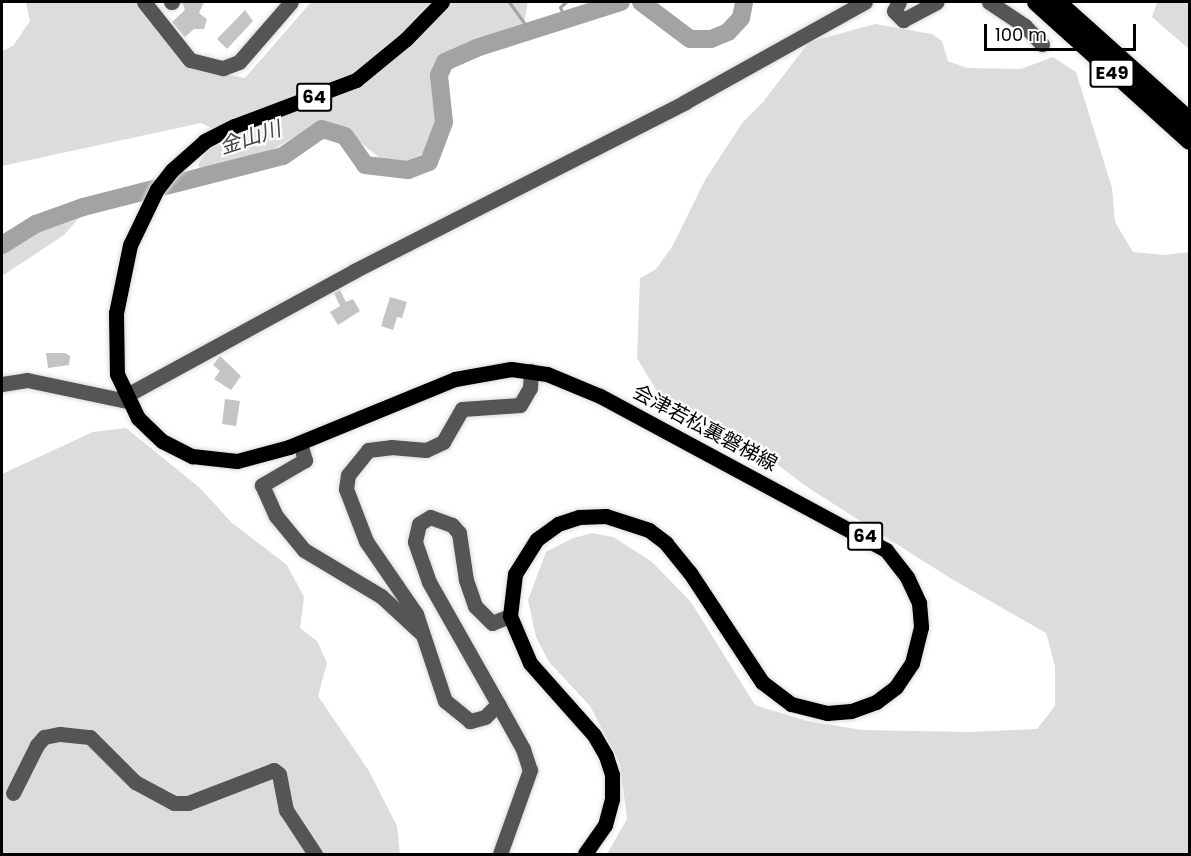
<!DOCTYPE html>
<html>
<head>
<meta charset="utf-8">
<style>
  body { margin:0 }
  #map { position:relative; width:1191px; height:856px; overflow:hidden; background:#fff; font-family:Poppins,"Noto Sans JP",sans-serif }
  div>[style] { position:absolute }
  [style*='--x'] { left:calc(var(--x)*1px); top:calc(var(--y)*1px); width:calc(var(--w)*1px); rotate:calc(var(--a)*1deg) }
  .green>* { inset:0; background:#dcdcdc }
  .stream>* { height:3px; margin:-1.5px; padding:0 1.5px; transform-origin:1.5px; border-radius:1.5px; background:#a3a3a3 }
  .river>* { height:18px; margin:-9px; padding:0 9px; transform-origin:9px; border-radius:9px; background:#a3a3a3 }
  .building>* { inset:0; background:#c4c4c4 }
  .roads { filter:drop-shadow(0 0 2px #dbdbdb) drop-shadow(0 0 2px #dbdbdb) }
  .minor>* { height:15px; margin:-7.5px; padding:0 7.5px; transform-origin:7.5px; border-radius:7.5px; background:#555 }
  .major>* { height:15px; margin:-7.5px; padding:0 7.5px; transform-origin:7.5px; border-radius:7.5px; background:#000 }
  .highway>* { height:18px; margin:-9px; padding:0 9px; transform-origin:9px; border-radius:9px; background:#000 }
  span { translate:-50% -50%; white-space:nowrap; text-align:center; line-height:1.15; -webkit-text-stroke:4.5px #fff; paint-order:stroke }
  .shield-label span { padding:2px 4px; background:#fff; border:2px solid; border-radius:4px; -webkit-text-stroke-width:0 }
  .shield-label { font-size:18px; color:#000; font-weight:700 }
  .street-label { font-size:20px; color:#000 }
  .water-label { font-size:21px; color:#444; font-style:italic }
  .frame { position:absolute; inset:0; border:3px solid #000; pointer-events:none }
  .scale { position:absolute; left:984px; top:24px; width:152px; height:27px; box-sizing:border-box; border:3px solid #000; border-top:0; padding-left:8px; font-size:18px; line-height:21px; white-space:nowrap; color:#000; -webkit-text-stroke:4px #fff; paint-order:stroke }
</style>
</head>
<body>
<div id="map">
  <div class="green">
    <i style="clip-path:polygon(26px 2px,135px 2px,190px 67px,245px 78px,311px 2px,528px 2px,523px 28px,461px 50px,439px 69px,434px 86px,439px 118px,435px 136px,422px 154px,405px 162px,381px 159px,355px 138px,333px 126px,306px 130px,220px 181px,209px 180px,198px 165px,218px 131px,201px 123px,2px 166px,2px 51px,13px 46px,30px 21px)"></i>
    <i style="clip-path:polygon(1157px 2px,1189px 2px,1189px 49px,1152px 17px)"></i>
    <i style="clip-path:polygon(875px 24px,932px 34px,942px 41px,948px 61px,967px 68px,1021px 69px,1053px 57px,1076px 72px,1112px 188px,1115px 222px,1133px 252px,1163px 255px,1189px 252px,1189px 854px,607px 854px,627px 819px,620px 764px,590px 706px,549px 662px,536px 637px,528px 600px,546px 552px,573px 538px,592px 533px,613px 537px,651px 561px,691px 602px,755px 705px,807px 721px,862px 730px,971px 732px,1037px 729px,1055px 706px,1055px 666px,1046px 633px,950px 578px,807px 487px,731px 429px,664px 403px,637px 358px,640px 278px,656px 269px,672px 247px,705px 180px,743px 122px,763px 102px,809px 42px)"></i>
    <i style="clip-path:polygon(78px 219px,64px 235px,2px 276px,2px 253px,28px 236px)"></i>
    <i style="clip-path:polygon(126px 428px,200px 488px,232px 523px,287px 565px,304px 597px,300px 628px,317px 641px,327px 663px,318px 696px,369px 771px,397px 826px,400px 854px,2px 854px,2px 474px,93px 432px)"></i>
  </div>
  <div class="stream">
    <i style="--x:509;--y:2;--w:36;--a:54"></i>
    <i style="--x:566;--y:20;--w:14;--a:-115"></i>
    <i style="--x:560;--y:7;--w:8;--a:-40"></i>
  </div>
  <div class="river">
    <i style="--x:641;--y:2;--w:61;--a:37.1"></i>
    <i style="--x:690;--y:39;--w:21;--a:0"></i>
    <i style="--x:711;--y:39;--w:18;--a:-22"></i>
    <i style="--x:728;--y:32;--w:19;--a:-47"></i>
    <i style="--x:741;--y:18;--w:16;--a:-79"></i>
    <i style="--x:2;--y:245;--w:40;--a:-32"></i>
    <i style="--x:36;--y:224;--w:50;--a:-19.9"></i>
    <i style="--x:83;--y:207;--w:206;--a:-14.3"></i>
    <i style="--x:283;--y:156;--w:47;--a:-34.7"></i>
    <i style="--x:322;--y:129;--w:24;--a:17"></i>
    <i style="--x:345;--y:136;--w:35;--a:55"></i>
    <i style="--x:365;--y:165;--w:43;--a:6.6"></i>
    <i style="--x:408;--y:170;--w:22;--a:-21"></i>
    <i style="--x:429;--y:162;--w:43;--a:-69.4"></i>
    <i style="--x:444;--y:122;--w:47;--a:-96.1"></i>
    <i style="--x:439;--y:75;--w:14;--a:-65"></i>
    <i style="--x:445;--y:62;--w:34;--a:-24"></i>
    <i style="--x:476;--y:48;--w:152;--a:-17.6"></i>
  </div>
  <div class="building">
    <i style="clip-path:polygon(182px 2px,204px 2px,199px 13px,207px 19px,204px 29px,194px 29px,185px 37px,182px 34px,172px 22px,185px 10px)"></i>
    <i style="clip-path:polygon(245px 10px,253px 21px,227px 49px,217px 39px)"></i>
    <i style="clip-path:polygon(340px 290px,346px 302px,353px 299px,360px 311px,338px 325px,330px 312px,340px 306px,334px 293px)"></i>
    <i style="clip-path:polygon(390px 297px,407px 302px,402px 318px,397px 317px,393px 330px,381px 326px)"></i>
    <i style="clip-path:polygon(46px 353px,65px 353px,70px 356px,69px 365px,48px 368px)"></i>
    <i style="clip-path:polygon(220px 356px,241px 376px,231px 390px,214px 379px,220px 371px,213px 365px)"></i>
    <i style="clip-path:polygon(225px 399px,240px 401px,236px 426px,222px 424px)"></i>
  </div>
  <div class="roads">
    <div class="minor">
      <i style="--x:144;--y:2;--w:74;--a:51.6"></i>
      <i style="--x:190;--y:60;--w:34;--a:14"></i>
      <i style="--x:223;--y:68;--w:17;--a:-21"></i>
      <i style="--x:239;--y:62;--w:79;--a:-49.1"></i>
      <i style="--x:171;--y:2;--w:1;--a:0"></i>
      <i style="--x:899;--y:2;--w:10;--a:119"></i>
      <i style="--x:894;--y:11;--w:13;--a:45"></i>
      <i style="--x:903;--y:20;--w:38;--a:-28"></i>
      <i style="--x:989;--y:2;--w:43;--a:33.7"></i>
      <i style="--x:1025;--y:26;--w:25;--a:47"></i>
      <i style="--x:2;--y:384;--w:25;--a:-9"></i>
      <i style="--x:27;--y:380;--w:102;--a:11.9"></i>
      <i style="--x:125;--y:396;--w:261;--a:-28.6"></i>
      <i style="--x:354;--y:271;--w:372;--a:-27"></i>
      <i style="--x:685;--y:102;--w:206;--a:-29.1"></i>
      <i style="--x:300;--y:443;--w:18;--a:74"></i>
      <i style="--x:305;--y:460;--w:50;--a:149.8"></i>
      <i style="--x:262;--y:485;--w:34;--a:66"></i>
      <i style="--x:276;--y:516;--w:44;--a:50.5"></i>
      <i style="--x:304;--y:550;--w:90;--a:30.9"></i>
      <i style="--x:381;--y:596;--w:56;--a:42.8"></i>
      <i style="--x:510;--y:616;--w:19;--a:159"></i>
      <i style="--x:492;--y:623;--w:24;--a:-135"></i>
      <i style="--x:475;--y:606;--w:28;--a:-109"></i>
      <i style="--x:466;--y:580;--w:48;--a:-98.5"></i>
      <i style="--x:459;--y:533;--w:11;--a:-131"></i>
      <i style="--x:452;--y:525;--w:23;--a:-160"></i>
      <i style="--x:430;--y:517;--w:13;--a:148"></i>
      <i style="--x:419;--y:524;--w:18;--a:103"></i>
      <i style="--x:415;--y:542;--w:42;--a:70.7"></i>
      <i style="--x:429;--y:582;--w:140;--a:60.5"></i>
      <i style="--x:498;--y:704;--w:18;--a:135"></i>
      <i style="--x:485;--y:717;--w:16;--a:165"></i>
      <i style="--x:470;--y:721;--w:32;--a:-141"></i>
      <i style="--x:445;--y:701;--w:92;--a:-108.4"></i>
      <i style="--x:416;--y:614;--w:88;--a:-124.4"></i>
      <i style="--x:366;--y:541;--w:56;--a:-111"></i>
      <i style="--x:346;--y:489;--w:14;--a:-82"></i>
      <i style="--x:348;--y:475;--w:32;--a:-51"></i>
      <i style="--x:368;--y:450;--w:23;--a:-7"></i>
      <i style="--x:391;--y:447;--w:35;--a:5"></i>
      <i style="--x:426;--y:450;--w:19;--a:-25"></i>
      <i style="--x:443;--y:442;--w:38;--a:-60"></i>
      <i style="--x:462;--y:409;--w:58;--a:-3.9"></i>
      <i style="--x:520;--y:405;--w:20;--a:-60"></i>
      <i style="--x:530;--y:388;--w:17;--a:-87"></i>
      <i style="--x:498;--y:704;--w:51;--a:60.9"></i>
      <i style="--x:523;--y:749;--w:22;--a:72"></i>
      <i style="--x:530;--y:770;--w:89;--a:109.7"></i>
      <i style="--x:13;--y:793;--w:54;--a:-63.4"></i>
      <i style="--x:37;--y:745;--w:11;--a:-49"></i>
      <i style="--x:44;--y:737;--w:16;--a:-11"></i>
      <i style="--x:60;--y:734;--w:30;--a:6"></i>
      <i style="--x:90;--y:737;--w:64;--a:45"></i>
      <i style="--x:135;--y:782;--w:44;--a:28.3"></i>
      <i style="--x:174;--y:803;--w:14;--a:0"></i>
      <i style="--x:188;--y:803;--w:92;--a:-21"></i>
      <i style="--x:274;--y:770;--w:6;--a:39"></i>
      <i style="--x:279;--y:774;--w:37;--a:79"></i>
      <i style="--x:286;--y:810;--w:53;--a:56.6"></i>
    </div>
    <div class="major">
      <i style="--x:442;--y:2;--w:52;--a:134.2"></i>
      <i style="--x:406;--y:39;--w:65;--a:140.6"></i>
      <i style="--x:356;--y:80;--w:130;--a:159.3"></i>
      <i style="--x:234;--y:126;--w:33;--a:153"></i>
      <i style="--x:205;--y:141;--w:44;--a:138.7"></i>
      <i style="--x:172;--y:170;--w:24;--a:128"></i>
      <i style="--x:157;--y:189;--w:62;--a:115.7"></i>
      <i style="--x:130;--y:245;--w:69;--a:101.6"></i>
      <i style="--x:116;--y:313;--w:61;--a:89.1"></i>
      <i style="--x:117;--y:374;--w:49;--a:64.5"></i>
      <i style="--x:138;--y:418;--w:33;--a:44"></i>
      <i style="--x:162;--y:441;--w:34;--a:27"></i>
      <i style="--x:192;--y:456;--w:45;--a:6.3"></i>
      <i style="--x:237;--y:461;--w:54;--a:-15.1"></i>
      <i style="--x:289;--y:447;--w:179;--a:-22.3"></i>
      <i style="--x:455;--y:379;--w:57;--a:-10.1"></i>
      <i style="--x:511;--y:369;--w:36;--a:8"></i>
      <i style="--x:547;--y:374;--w:57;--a:22.5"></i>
      <i style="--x:600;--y:396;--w:325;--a:28.3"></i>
      <i style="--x:886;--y:550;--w:34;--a:52"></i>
      <i style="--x:907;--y:577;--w:29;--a:65"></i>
      <i style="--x:919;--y:603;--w:24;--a:85"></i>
      <i style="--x:921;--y:627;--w:37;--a:104"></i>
      <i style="--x:912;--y:663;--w:29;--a:124"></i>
      <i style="--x:896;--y:687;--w:25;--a:143"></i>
      <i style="--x:876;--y:702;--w:27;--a:160"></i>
      <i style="--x:851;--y:711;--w:24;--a:175"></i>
      <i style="--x:827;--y:713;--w:37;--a:-166"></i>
      <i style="--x:791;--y:704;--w:36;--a:-143"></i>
      <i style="--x:762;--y:682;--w:131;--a:-123.4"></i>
      <i style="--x:690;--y:573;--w:38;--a:-129"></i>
      <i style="--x:666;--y:543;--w:21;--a:-143"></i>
      <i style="--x:649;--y:530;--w:45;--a:-162"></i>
      <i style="--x:606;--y:516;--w:27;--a:178"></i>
      <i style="--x:579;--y:517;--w:22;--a:162"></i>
      <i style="--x:558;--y:524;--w:26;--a:144"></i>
      <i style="--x:537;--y:539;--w:41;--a:122.2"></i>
      <i style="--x:515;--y:574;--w:42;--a:96.8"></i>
      <i style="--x:510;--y:616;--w:51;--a:66.9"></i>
      <i style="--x:530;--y:663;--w:96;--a:48.4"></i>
      <i style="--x:594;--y:735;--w:24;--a:60"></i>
      <i style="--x:606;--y:756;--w:20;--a:72"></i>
      <i style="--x:612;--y:775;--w:24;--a:90"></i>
      <i style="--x:612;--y:799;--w:27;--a:105"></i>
      <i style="--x:605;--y:825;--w:35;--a:125"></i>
    </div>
    <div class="highway">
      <i style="--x:1036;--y:2;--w:207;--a:42.1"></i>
      <i style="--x:1057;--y:2;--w:178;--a:41.8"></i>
    </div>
  </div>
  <div class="shield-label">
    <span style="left:1112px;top:73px">E49</span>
    <span style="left:314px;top:97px">64</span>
    <span style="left:865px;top:536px">64</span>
  </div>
  <div class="street-label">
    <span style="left:705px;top:428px;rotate:28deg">会津若松裏磐梯線</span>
  </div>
  <div class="water-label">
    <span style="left:250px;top:138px;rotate:-18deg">金山川</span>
  </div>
  <div class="frame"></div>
  <div class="scale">100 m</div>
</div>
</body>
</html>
